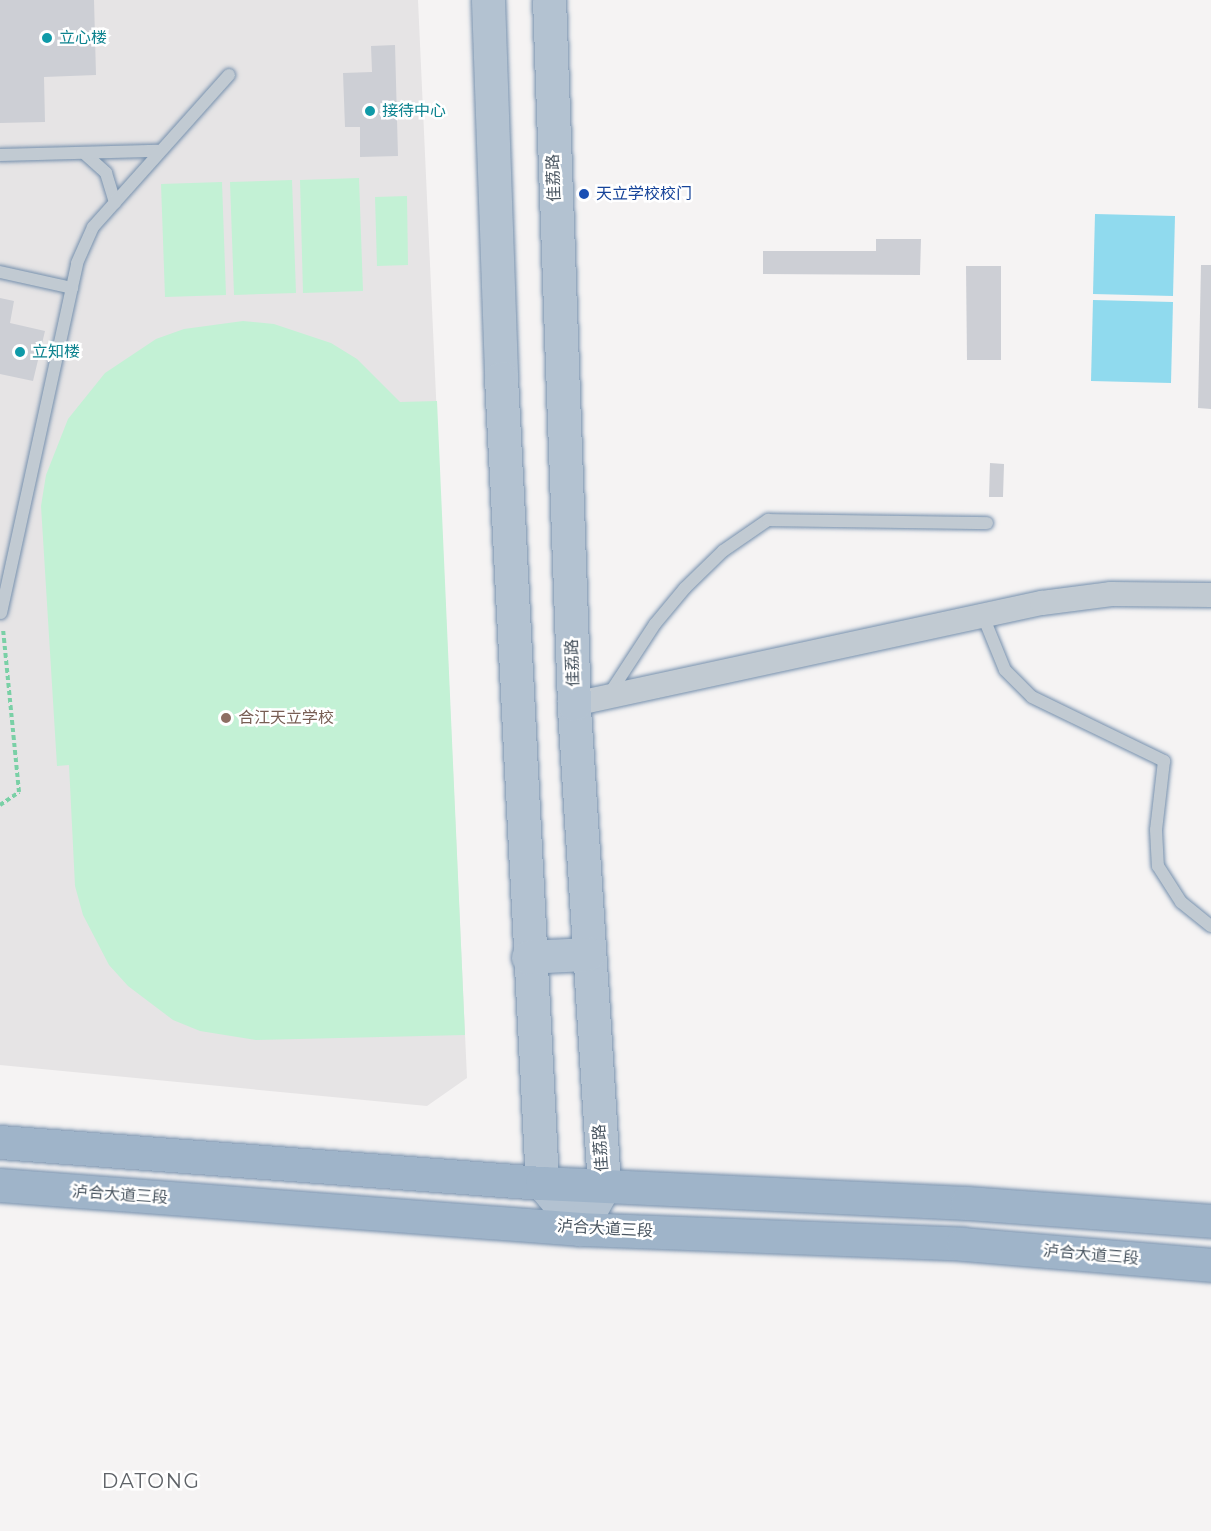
<!DOCTYPE html>
<html>
<head>
<meta charset="utf-8">
<style>
  body { margin:0 }
  #map { position:relative; width:1211px; height:1531px; overflow:hidden; background:#f5f3f3; font-family:Montserrat,"Noto Sans SC",sans-serif }
  div>[style] { position:absolute }
  [style*='--x'] { left:calc(var(--x)*1px); top:calc(var(--y)*1px); width:calc(var(--w)*1px); rotate:calc(var(--a)*1deg) }
  .education>* { inset:0; background:#e6e4e5 }
  .green>* { inset:0; background:#c3f1d5 }
  .water>* { inset:0; background:#90daee }
  .building>* { inset:0; background:#cdcfd5 }
  .path>* { height:4px; margin-top:-2px; transform-origin:0; background:repeating-linear-gradient(90deg,#7ad0a6 0 4.5px,transparent 0 7.5px) }
  .roads { filter:drop-shadow(0 0 2px #7690ad) drop-shadow(0 0 2px #7690ad) }
  .service>* { height:12px; margin:-6px; padding:0 6px; transform-origin:6px; border-radius:6px; background:#c1cad2 }
  .minor>* { height:24px; margin:-12px; padding:0 12px; transform-origin:12px; border-radius:12px; background:#c1cad2 }
  .primary>* { height:33px; margin:-16.5px; padding:0 16.5px; transform-origin:16.5px; border-radius:16.5px; background:#b3c2d1 }
  .trunk>* { height:33px; margin:-16.5px; padding:0 16.5px; transform-origin:16.5px; border-radius:16.5px; background:#9fb4c9 }
  .dots>* { width:16px; height:16px; translate:-50% -50%; box-sizing:border-box; border:3px solid #fff; border-radius:50% }
  span { translate:-50% -50%; white-space:nowrap; text-align:center; line-height:1.15; -webkit-text-stroke:5px #fff; paint-order:stroke }
  .culture-label { font-size:16px; color:#0d838f }
  .left { translate:0 -50%; text-align:left }
  .street-label { font-size:16px; color:#4a5661 }
  .transit-label { font-size:16px; color:#164399 }
  .education-label { font-size:16px; color:#785e54 }
  .quarter-label { font-size:20px; color:#5f6368; letter-spacing:1.5px }
</style>
</head>
<body>
<div id="map">
  <div class="education">
    <i style="clip-path:polygon(0 0,418px 0,467px 1078px,427px 1106px,0 1065px)"></i>
  </div>
  <div class="green">
    <i style="clip-path:polygon(359px 178px,363px 291px,303px 293px,300px 180px)"></i>
    <i style="clip-path:polygon(292px 180px,296px 293px,234px 295px,230px 182px)"></i>
    <i style="clip-path:polygon(222px 182px,226px 295px,165px 297px,161px 184px)"></i>
    <i style="clip-path:polygon(407px 196px,408px 265px,377px 266px,375px 197px)"></i>
    <i style="clip-path:polygon(243px 321px,274px 324px,331px 343px,357px 359px,400px 402px,437px 401px,465px 1035px,256px 1040px,200px 1031px,173px 1020px,128px 986px,109px 965px,83px 915px,75px 886px,69px 765px,57px 766px,41px 506px,46px 475px,68px 419px,105px 373px,156px 339px,184px 329px)"></i>
  </div>
  <div class="water">
    <i style="clip-path:polygon(1095px 214px,1175px 216px,1173px 296px,1093px 294px)"></i>
    <i style="clip-path:polygon(1093px 300px,1173px 302px,1171px 383px,1091px 381px)"></i>
  </div>
  <div class="building">
    <i style="clip-path:polygon(0 0,94px 0,96px 75px,44px 77px,45px 122px,0 123px)"></i>
    <i style="clip-path:polygon(395px 45px,398px 156px,360px 157px,360px 127px,345px 127px,343px 73px,372px 72px,371px 46px)"></i>
    <i style="clip-path:polygon(876px 239px,921px 239px,920px 275px,763px 274px,763px 251px,876px 251px)"></i>
    <i style="clip-path:polygon(1201px 265px,1211px 265px,1211px 409px,1198px 408px)"></i>
    <i style="clip-path:polygon(966px 266px,1001px 266px,1001px 360px,967px 360px)"></i>
    <i style="clip-path:polygon(0 298px,14px 301px,10px 323px,45px 331px,33px 381px,0 374px)"></i>
    <i style="clip-path:polygon(990px 463px,1004px 464px,1003px 497px,989px 497px)"></i>
  </div>
  <div class="path">
    <i style="--x:0;--y:805;--w:23;--a:-34"></i>
    <i style="--x:19;--y:792;--w:163;--a:-95.6"></i>
  </div>
  <div class="roads">
    <div class="service">
      <i style="--x:84;--y:153;--w:30;--a:42"></i>
      <i style="--x:106;--y:173;--w:31;--a:73"></i>
      <i style="--x:0;--y:155;--w:158;--a:-1.5"></i>
      <i style="--x:0;--y:272;--w:74;--a:12.5"></i>
      <i style="--x:1;--y:613;--w:358;--a:-77.7"></i>
      <i style="--x:77;--y:263;--w:39;--a:-66"></i>
      <i style="--x:93;--y:227;--w:204;--a:-48.2"></i>
      <i style="--x:983;--y:616;--w:58;--a:67.8"></i>
      <i style="--x:1005;--y:670;--w:38;--a:45"></i>
      <i style="--x:1032;--y:697;--w:147;--a:25.9"></i>
      <i style="--x:1164;--y:761;--w:69;--a:96.6"></i>
      <i style="--x:1156;--y:830;--w:36;--a:87"></i>
      <i style="--x:1158;--y:866;--w:43;--a:57.4"></i>
      <i style="--x:1181;--y:902;--w:38;--a:39"></i>
      <i style="--x:608;--y:696;--w:86;--a:-56.9"></i>
      <i style="--x:655;--y:624;--w:47;--a:-50.2"></i>
      <i style="--x:685;--y:588;--w:53;--a:-44.2"></i>
      <i style="--x:723;--y:551;--w:55;--a:-34.6"></i>
      <i style="--x:768;--y:520;--w:219;--a:0.8"></i>
    </div>
    <div class="minor">
      <i style="--x:574;--y:704;--w:479;--a:-12.2"></i>
      <i style="--x:1042;--y:603;--w:70;--a:-7.4"></i>
      <i style="--x:1111;--y:594;--w:100;--a:0.6"></i>
    </div>
    <div class="primary">
      <i style="--x:488;--y:0;--w:378;--a:88"></i>
      <i style="--x:501;--y:378;--w:806;--a:87.08"></i>
      <i style="--x:542;--y:1183;--w:60;--a:50.4"></i>
      <i style="--x:580;--y:1229;--w:49;--a:-60.8"></i>
      <i style="--x:604;--y:1186;--w:483;--a:-93.6"></i>
      <i style="--x:574;--y:704;--w:704;--a:-92.03"></i>
      <i style="--x:528;--y:957;--w:60;--a:-2.9"></i>
    </div>
    <div class="trunk">
      <i style="--x:0;--y:1142;--w:544;--a:4.33"></i>
      <i style="--x:542;--y:1183;--w:425;--a:2.7"></i>
      <i style="--x:967;--y:1203;--w:245;--a:4.2"></i>
      <i style="--x:0;--y:1185;--w:582;--a:4.34"></i>
      <i style="--x:580;--y:1229;--w:383;--a:2.2"></i>
      <i style="--x:963;--y:1244;--w:249;--a:4.8"></i>
    </div>
  </div>
  <div class="dots">
    <i style="left:47px;top:38px;background:#0f9aa8"></i>
    <i style="left:370px;top:111px;background:#0f9aa8"></i>
    <i style="left:584px;top:194px;background:#1a4fb4"></i>
    <i style="left:20px;top:352px;background:#0f9aa8"></i>
    <i style="left:226px;top:718px;background:#8d6e63"></i>
  </div>
  <div class="culture-label">
    <span class="left" style="left:59px;top:38px">立心楼</span>
    <span class="left" style="left:382px;top:111px">接待中心</span>
    <span class="left" style="left:32px;top:352px">立知楼</span>
  </div>
  <div class="street-label">
    <span style="left:554px;top:178px;rotate:-92deg">佳荔路</span>
    <span style="left:573px;top:663px;rotate:-92deg">佳荔路</span>
    <span style="left:601px;top:1148px;rotate:-94deg">佳荔路</span>
    <span style="left:120px;top:1195px;rotate:4deg">泸合大道三段</span>
    <span style="left:605px;top:1229px;rotate:3deg">泸合大道三段</span>
    <span style="left:1091px;top:1255px;rotate:5deg">泸合大道三段</span>
  </div>
  <div class="transit-label">
    <span class="left" style="left:596px;top:194px">天立学校校门</span>
  </div>
  <div class="education-label">
    <span class="left" style="left:238px;top:718px">合江天立学校</span>
  </div>
  <div class="quarter-label">
    <span style="left:151px;top:1481px">DATONG</span>
  </div>
</div>
</body>
</html>
